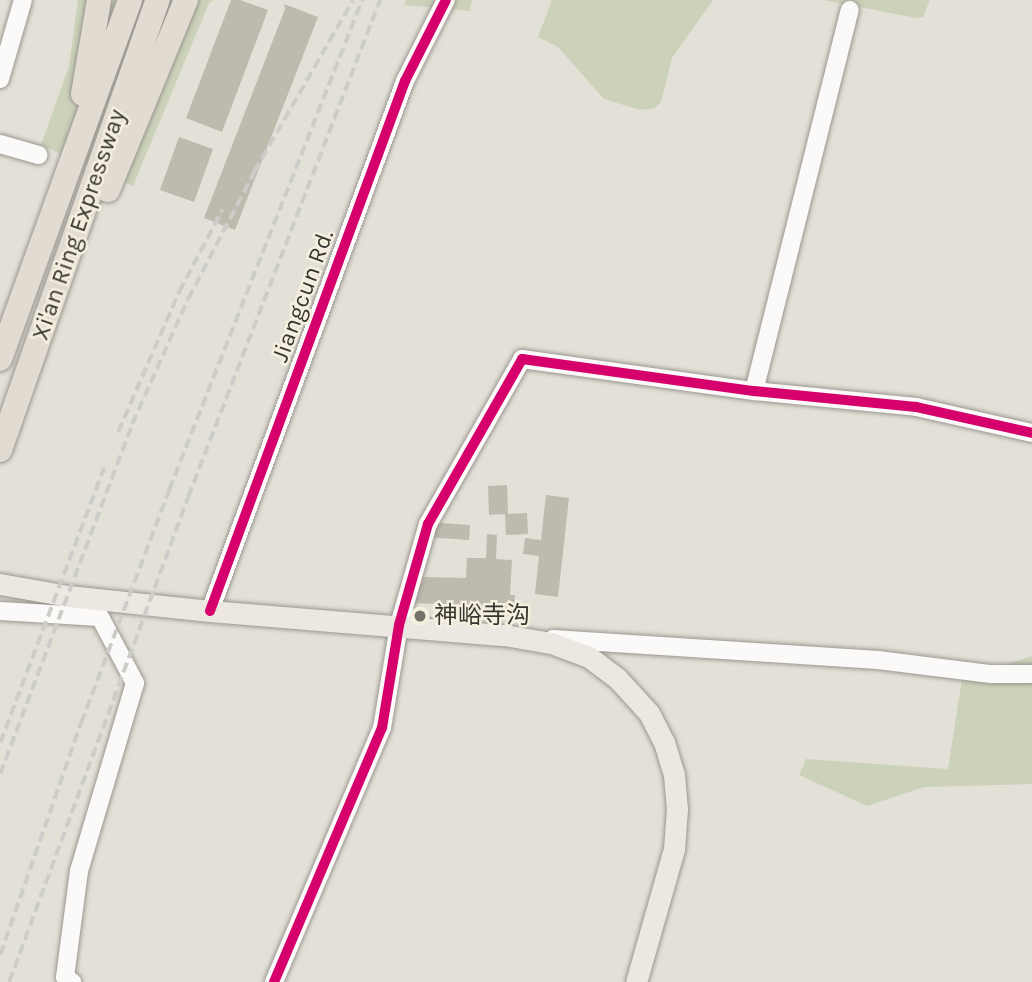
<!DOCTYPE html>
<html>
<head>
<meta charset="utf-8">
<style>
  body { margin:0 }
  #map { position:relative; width:1032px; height:982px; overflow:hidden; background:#e3e0d7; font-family:Karla,"Noto Sans SC",sans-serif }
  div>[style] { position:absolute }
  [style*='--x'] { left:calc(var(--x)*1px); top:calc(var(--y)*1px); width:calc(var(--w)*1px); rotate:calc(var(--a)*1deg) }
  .green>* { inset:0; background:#ccd2b9 }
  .building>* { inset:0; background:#bebaae }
  .roads { filter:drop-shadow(0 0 2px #9a9791) drop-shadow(0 0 2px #9a9791) }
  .minor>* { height:18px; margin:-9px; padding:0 9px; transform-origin:9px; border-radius:9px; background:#fbfaf9 }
  .major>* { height:21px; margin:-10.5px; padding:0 10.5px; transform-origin:10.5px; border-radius:10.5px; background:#ece8e1 }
  .highway>* { height:24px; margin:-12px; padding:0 12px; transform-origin:12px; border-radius:12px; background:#e1dbd1 }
  .rail>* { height:3.5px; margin-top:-1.75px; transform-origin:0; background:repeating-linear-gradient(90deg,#ccccc9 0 10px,transparent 0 15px) }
  .cycleway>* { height:10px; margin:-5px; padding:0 5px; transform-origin:5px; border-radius:5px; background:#d6006c }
  .dots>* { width:19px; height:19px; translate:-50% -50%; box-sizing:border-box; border:4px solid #f5efdf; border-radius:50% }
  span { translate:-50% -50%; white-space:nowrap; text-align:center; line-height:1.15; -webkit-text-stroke:5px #f5efdf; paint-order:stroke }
  .street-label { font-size:24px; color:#383630 }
  .poi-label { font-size:24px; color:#383630 }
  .left { translate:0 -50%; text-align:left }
</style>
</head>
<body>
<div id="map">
  <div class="green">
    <i style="clip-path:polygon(78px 0,214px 0,209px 3px,133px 186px,41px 145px,69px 66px)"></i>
    <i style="clip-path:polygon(406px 0,472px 0,470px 11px,404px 5px)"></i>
    <i style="clip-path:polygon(552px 0,713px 0,672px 58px,661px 102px,655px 108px,640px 110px,604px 99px,558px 47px,538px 37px)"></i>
    <i style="clip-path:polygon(823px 0,930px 0,923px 17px,916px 18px)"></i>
    <i style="clip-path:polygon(1032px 656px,1032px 784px,924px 787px,867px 806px,799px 775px,806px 759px,948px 769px,962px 679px)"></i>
  </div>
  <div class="building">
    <i style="clip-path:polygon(231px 0,240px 0,268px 10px,222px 132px,186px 118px)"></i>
    <i style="clip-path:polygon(284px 4px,318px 17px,235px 230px,204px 218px,285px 9px)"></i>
    <i style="clip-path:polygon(179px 137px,213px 149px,194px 202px,160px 190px)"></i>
    <i style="clip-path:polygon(507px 485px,508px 514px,527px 513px,528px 534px,506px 535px,505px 514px,489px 515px,488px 486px)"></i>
    <i style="clip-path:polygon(546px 495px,569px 498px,558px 597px,535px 594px,539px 556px,523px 554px,525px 538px,541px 540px)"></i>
    <i style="clip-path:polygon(427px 522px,470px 525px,469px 540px,426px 537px)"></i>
    <i style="clip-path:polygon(487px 534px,497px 535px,496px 559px,512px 560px,510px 595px,515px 595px,514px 615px,465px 613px,465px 605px,411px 603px,423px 562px,422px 577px,466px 578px,467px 558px,486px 558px)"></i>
  </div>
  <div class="roads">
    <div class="minor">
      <i style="--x:0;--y:79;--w:82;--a:-73.8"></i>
      <i style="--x:0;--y:144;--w:40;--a:16"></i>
      <i style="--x:754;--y:391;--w:393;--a:-75.9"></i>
      <i style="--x:0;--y:611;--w:100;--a:3.4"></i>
      <i style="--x:100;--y:617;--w:75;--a:62.1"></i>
      <i style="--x:135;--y:683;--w:196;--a:106.6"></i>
      <i style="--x:79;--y:871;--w:107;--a:97.5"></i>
      <i style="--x:65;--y:977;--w:9;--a:36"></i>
      <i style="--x:210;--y:611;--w:565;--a:-69.8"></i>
      <i style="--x:405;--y:81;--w:91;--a:-63.2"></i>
      <i style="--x:553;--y:639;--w:326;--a:3.7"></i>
      <i style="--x:878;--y:660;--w:114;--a:7.1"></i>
      <i style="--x:991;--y:674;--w:41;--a:0"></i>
      <i style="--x:274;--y:982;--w:276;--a:-67"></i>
      <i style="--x:382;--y:728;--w:104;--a:-80.6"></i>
      <i style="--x:399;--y:625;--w:105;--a:-74"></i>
      <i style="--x:428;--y:524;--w:190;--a:-60.3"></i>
      <i style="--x:522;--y:359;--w:234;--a:7.9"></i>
      <i style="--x:754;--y:391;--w:163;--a:5.6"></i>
      <i style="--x:916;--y:407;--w:119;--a:12.6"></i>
    </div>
    <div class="major">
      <i style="--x:0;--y:584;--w:69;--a:10"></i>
      <i style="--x:68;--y:596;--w:143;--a:6"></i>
      <i style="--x:210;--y:611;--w:295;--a:4.7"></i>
      <i style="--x:504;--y:635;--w:48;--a:9.7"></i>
      <i style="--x:551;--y:643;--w:40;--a:20.2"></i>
      <i style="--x:589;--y:657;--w:35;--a:37"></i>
      <i style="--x:617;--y:678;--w:47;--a:47.6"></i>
      <i style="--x:649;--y:713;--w:33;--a:63"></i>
      <i style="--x:664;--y:742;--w:34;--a:73"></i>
      <i style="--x:674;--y:775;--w:34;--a:85"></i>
      <i style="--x:677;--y:809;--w:40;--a:94.3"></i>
      <i style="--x:674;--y:849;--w:138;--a:105.9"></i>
    </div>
    <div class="highway">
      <i style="--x:83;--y:94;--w:95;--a:-80.3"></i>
      <i style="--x:108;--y:190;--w:205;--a:-67.7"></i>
      <i style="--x:0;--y:359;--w:382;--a:-70.1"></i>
      <i style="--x:0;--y:450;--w:477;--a:-70.7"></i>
    </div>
  </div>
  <div class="rail">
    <i style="--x:118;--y:432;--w:153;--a:-66.5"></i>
    <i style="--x:179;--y:292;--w:93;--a:-62.3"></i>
    <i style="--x:0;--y:743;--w:294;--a:-69.3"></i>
    <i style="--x:0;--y:774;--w:374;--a:-69.3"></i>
    <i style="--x:132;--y:424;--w:137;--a:-65.9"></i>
    <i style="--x:188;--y:299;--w:143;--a:-62.5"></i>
    <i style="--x:254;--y:172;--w:198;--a:-60.1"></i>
    <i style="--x:0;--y:955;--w:246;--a:-70.8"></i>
    <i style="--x:81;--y:723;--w:249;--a:-69.3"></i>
    <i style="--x:169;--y:490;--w:527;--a:-68.5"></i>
    <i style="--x:9;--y:982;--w:517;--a:-69.74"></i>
    <i style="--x:188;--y:497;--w:533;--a:-68.88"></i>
  </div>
  <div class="cycleway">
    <i style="--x:210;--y:611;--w:565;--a:-69.8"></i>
    <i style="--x:405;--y:81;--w:91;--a:-63.2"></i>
    <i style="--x:274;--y:982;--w:276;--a:-67"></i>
    <i style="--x:382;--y:728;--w:104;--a:-80.6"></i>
    <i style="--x:399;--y:625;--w:105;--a:-74"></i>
    <i style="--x:428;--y:524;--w:190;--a:-60.3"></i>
    <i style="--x:522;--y:359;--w:234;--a:7.9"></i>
    <i style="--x:754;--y:391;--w:163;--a:5.6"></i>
    <i style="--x:916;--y:407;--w:119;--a:12.6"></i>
  </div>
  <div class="dots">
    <i style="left:420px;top:616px;background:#74726a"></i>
  </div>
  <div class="street-label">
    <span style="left:79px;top:225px;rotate:-71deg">Xi'an Ring Expressway</span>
    <span style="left:303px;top:296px;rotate:-70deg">Jiangcun Rd.</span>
  </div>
  <div class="poi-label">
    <span class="left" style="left:434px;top:616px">神峪寺沟</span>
  </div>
</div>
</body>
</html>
